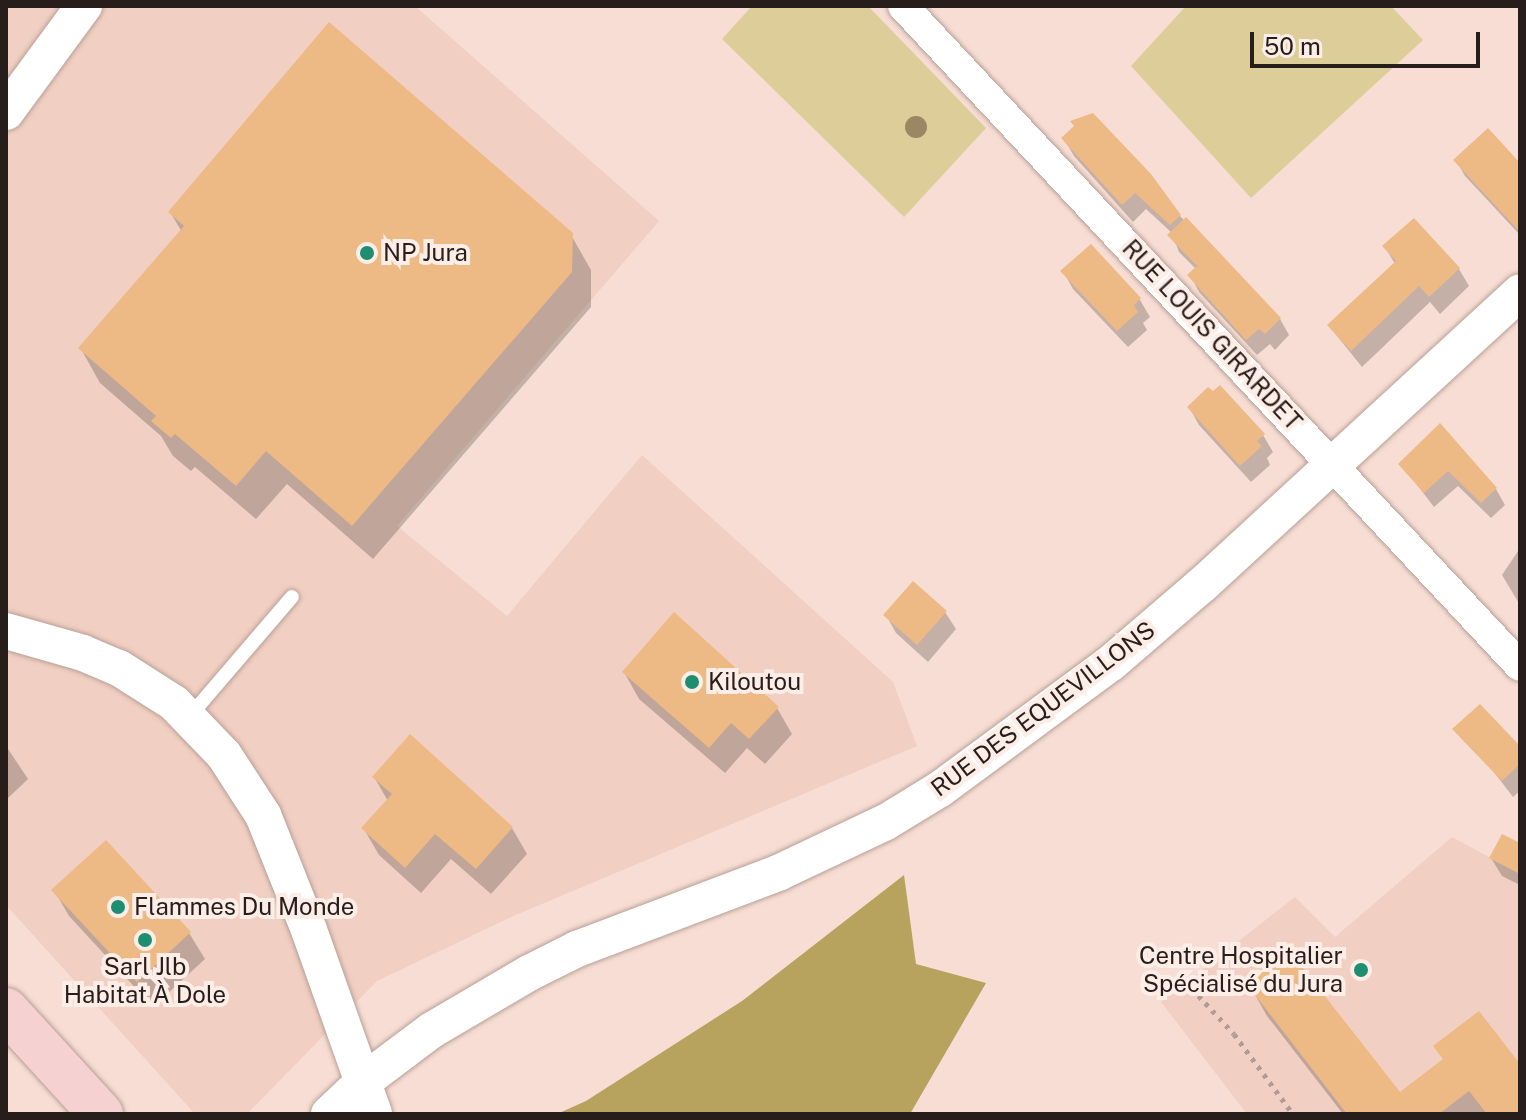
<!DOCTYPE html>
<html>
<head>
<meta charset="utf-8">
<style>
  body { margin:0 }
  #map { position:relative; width:1526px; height:1120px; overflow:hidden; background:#f7ddd3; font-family:"Public Sans",sans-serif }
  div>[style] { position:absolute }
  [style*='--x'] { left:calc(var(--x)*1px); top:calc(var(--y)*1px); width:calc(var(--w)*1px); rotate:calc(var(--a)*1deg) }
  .built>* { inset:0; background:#f1cfc2 }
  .green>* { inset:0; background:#ddcd99 }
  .forest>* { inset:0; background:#b7a25e }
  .shadow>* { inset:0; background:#0003 }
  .building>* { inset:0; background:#edb984 }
  .path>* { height:5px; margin-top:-2.5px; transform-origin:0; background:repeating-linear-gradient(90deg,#b19c95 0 4px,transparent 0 10px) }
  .roads { filter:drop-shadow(0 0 2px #b8a096) drop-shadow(0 0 2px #b8a096) }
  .service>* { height:14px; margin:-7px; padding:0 7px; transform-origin:7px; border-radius:7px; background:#fff }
  .minor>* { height:30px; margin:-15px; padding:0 15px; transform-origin:15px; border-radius:15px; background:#fff }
  .tertiary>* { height:36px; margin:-18px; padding:0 18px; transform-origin:18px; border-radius:18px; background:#fff }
  .primary>* { height:44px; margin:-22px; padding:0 22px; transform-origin:22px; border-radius:22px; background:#f5d1d2 }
  .trees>* { width:22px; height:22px; margin:-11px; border-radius:50%; background:#9c8764 }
  .dots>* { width:22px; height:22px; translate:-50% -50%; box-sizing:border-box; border:4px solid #fdede7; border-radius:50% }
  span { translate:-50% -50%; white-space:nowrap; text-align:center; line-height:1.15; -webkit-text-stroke:8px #fdede7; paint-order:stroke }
  .poi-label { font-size:24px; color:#271d1a }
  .left { translate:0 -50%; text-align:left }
  .right { translate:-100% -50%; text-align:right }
  .street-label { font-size:24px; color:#271d1a }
  .frame { position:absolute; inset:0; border:8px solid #271d1a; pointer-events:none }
  .scale { position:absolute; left:1250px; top:32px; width:230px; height:36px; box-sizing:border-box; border:4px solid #271d1a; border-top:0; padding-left:10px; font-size:24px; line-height:28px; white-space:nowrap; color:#271d1a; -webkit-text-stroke:6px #fdede7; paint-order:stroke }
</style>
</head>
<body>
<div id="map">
  <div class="built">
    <i style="clip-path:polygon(6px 6px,415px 6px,659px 221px,397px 526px,507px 616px,642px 455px,893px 682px,917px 746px,511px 917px,377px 981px,247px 1114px,195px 1114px,6px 905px)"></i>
    <i style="clip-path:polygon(1452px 837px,1520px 874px,1520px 1114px,1247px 1114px,1161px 1002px,1295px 897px,1335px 937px)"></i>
  </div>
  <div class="green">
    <i style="clip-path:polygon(752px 6px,868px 6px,986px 128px,904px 217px,722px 39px)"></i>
    <i style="clip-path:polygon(1186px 6px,1391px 6px,1423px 40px,1251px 198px,1131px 66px)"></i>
  </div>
  <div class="forest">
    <i style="clip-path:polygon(904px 875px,916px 964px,986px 983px,910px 1114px,557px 1114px,586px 1101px,742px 1001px)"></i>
  </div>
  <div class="shadow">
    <i style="clip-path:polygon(1064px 139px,1180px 216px,1280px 319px,1289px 335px,1275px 350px,1270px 344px,1257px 355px,1199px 292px,1190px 275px,1196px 269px,1179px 252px,1172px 233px,1146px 209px,1133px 222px,1074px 156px)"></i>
    <i style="clip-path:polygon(1456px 160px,1520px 166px,1520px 235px,1465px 176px)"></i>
    <i style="clip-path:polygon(170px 212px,571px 235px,591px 270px,591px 307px,373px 559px,287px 484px,256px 519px,195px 467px,191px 471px,173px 456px,161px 436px,100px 383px,81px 349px,182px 232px)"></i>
    <i style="clip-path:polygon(1091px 247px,1140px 300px,1150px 317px,1143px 323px,1147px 330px,1128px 347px,1073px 289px,1063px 271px)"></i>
    <i style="clip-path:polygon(1385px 247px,1459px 269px,1469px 286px,1440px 314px,1430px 302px,1362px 367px,1329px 326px,1395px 264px)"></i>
    <i style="clip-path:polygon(1189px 407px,1263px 435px,1273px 452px,1267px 458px,1270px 465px,1251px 482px,1199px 425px)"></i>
    <i style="clip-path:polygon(1440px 426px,1496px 489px,1505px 505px,1491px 518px,1458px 486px,1434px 507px,1401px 464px)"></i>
    <i style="clip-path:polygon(1520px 548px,1520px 605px,1502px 575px)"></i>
    <i style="clip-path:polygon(945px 612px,956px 629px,928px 662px,896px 633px,886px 615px)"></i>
    <i style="clip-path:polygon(624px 672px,777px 708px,792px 734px,765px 764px,747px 748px,725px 773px,639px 699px)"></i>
    <i style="clip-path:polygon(6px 746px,28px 779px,6px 800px)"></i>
    <i style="clip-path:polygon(1520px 749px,1520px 791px,1513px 797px,1487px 763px)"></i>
    <i style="clip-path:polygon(374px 777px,512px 828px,527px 854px,491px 894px,451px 859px,421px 893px,379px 855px,364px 829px,388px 801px)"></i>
    <i style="clip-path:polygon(1520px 845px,1520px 885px,1502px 876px,1491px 858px)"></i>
    <i style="clip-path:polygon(54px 890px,189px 933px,205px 959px,153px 1007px,69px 916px)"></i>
    <i style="clip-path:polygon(1248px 982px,1399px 1095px,1520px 1068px,1520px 1114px,1343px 1114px,1267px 1016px)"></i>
  </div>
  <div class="building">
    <i style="clip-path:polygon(329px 22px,573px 233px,572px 272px,352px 526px,266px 451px,236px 486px,175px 434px,171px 438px,151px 421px,156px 416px,78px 348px,184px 226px,168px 212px)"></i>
    <i style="clip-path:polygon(1093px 113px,1151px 174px,1181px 215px,1170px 225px,1135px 193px,1122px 205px,1061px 138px,1074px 126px,1070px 121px)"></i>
    <i style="clip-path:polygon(1488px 128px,1520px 163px,1520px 232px,1453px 160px)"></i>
    <i style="clip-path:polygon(1186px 217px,1281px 318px,1265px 334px,1259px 329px,1246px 340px,1187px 275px,1197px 266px,1167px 235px)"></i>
    <i style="clip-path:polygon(1414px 218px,1460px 268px,1429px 297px,1419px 286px,1351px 351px,1327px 325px,1396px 261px,1382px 246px)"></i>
    <i style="clip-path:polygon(1091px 244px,1141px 298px,1134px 305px,1138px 312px,1117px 331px,1060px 271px)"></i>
    <i style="clip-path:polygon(1220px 385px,1265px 434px,1257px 441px,1262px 446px,1240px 466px,1187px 407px,1208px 387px,1213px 391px)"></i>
    <i style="clip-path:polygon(1440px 423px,1497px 488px,1481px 503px,1448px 471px,1424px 493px,1398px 464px)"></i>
    <i style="clip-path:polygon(913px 581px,947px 611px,917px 645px,883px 615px)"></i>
    <i style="clip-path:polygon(674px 612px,779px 707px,749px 739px,731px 723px,709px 748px,622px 672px)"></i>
    <i style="clip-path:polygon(1480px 704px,1520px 746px,1520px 764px,1502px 781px,1452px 729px)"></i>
    <i style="clip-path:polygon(410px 734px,513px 827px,476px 869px,435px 834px,405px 868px,361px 828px,392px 794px,372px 777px)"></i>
    <i style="clip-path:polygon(1502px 834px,1520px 843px,1520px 874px,1489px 858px)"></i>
    <i style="clip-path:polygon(106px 840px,191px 932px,137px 982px,51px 890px)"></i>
    <i style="clip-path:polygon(1288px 949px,1400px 1092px,1443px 1059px,1433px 1046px,1479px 1011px,1520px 1064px,1520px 1114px,1487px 1114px,1469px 1091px,1439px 1114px,1347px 1114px,1245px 982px)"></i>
  </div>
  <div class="path">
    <i style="--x:1185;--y:981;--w:72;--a:47.2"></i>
    <i style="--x:1234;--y:1034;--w:99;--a:53.6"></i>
  </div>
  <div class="roads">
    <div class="service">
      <i style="--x:189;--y:717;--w:158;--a:-49.4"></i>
    </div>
    <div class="minor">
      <i style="--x:903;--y:6;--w:903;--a:46.93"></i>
    </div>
    <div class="tertiary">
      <i style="--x:6;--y:112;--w:132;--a:-53.7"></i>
      <i style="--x:6;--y:631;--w:80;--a:15.9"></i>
      <i style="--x:83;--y:653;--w:39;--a:23"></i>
      <i style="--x:119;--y:668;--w:65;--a:32.5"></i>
      <i style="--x:174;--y:703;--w:72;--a:46.1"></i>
      <i style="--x:224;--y:755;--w:72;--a:57"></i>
      <i style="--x:263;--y:815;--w:124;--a:68.2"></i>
      <i style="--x:309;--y:930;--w:195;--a:70.5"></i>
      <i style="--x:329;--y:1114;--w:48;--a:-43.3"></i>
      <i style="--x:364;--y:1081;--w:85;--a:-36.9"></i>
      <i style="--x:432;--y:1030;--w:113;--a:-30.4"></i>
      <i style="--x:529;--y:973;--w:54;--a:-26.6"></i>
      <i style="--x:577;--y:949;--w:215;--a:-20.7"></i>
      <i style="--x:778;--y:873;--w:119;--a:-25.3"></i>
      <i style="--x:886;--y:822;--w:63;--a:-31.4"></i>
      <i style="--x:940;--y:789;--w:212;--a:-36.4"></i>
      <i style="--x:1111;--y:663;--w:121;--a:-40.7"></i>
      <i style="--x:1203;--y:584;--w:431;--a:-42.6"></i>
    </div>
    <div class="primary">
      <i style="--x:6;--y:1010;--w:141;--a:47.6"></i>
    </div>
  </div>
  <div class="trees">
    <i style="left:916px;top:127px"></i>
  </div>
  <div class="dots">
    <i style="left:367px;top:253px;background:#1d8e6f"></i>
    <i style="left:692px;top:682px;background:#1d8e6f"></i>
    <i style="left:118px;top:907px;background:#1d8e6f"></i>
    <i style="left:145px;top:940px;background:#1d8e6f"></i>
    <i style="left:1361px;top:970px;background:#1d8e6f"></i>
  </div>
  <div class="poi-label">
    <span class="left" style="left:383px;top:253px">NP Jura</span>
    <span class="left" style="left:708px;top:682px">Kiloutou</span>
    <span class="left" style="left:134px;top:907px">Flammes Du Monde</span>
    <span class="right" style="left:1343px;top:970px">Centre Hospitalier<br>Spécialisé du Jura</span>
    <span style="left:145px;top:981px">Sarl Jlb<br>Habitat À Dole</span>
  </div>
  <div class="street-label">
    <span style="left:1212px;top:335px;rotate:47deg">RUE LOUIS GIRARDET</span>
    <span style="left:1043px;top:709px;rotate:-37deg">RUE DES EQUEVILLONS</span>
  </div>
  <div class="frame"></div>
  <div class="scale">50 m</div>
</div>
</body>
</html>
